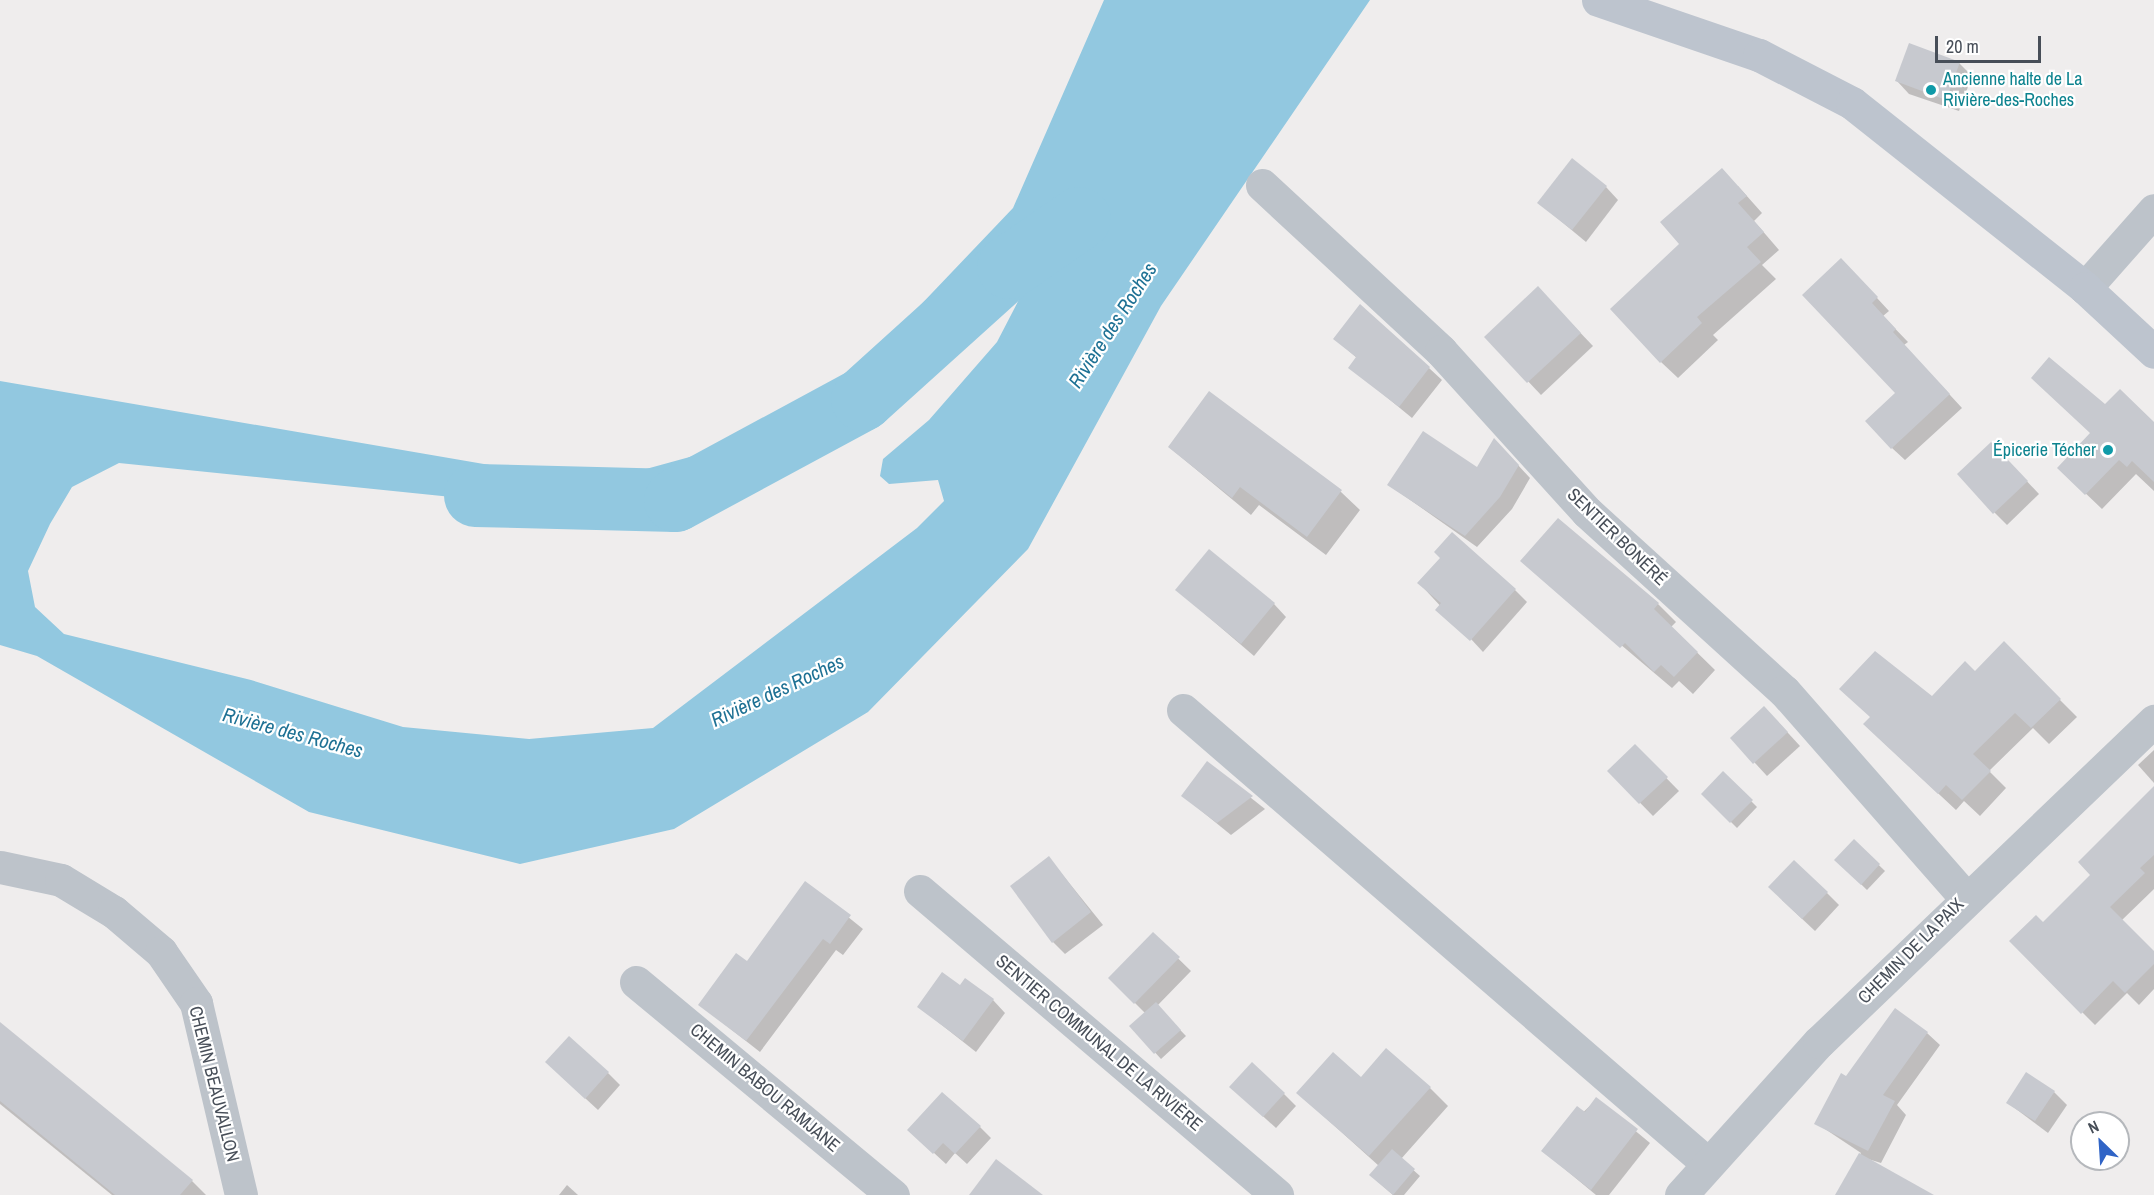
<!DOCTYPE html>
<html>
<head>
<meta charset="utf-8">
<style>
  body { margin:0 }
  #map { position:relative; width:2154px; height:1195px; overflow:hidden; background:#efeded; font-family:"Archivo Narrow",sans-serif }
  div>[style] { position:absolute }
  [style*='--x'] { left:calc(var(--x)*1px); top:calc(var(--y)*1px); width:calc(var(--w)*1px); rotate:calc(var(--a)*1deg) }
  .water>* { inset:0; background:#92c8e0 }
  .shadow>* { inset:0; background:#0003 }
  .river>* { height:63px; margin:-31.5px; padding:0 31.5px; transform-origin:31.5px; border-radius:31.5px; background:#92c8e0 }
  .building>* { inset:0; background:#c7c9cf }
  .minor>* { height:33px; margin:-16.5px; padding:0 16.5px; transform-origin:16.5px; border-radius:16.5px; background:#bdc3ca }
  .secondary>* { height:33px; margin:-16.5px; padding:0 16.5px; transform-origin:16.5px; border-radius:16.5px; background:#bdc4ce }
  .dots>* { width:16px; height:16px; translate:-50% -50%; box-sizing:border-box; border:3px solid #fff; border-radius:50% }
  span { translate:-50% -50%; white-space:nowrap; text-align:center; line-height:1.15; -webkit-text-stroke:4.5px #fff; paint-order:stroke }
  .culture-label { font-size:18px; color:#0d838f }
  .left { translate:0 -50%; text-align:left }
  .right { translate:-100% -50%; text-align:right }
  .street-label { font-size:18px; color:#474e58 }
  .water-label { font-size:20px; color:#1e7194; font-style:italic }
  .north { position:absolute; left:2070px; top:1111px; width:60px; height:60px; box-sizing:border-box; background:#fff; border:2px solid #b5b8bc; border-radius:50%; rotate:335deg; font-size:16px; font-weight:700; line-height:24px; text-align:center; color:#474e58 }
  .north::after { content:''; display:block; margin:auto; width:21px; height:27px; background:#3064c6; clip-path:polygon(50% 0,100% 100%,50% 72%,0 100%) }
  .scale { position:absolute; left:1935px; top:36px; width:106px; height:27px; box-sizing:border-box; border:3px solid #474e58; border-top:0; padding-left:8px; font-size:18px; line-height:21px; white-space:nowrap; color:#474e58; -webkit-text-stroke:4px #fff; paint-order:stroke }
</style>
</head>
<body>
<div id="map">
  <div class="water">
    <i style="clip-path:polygon(evenodd,1104px 0,1370px 0,1161px 306px,1028px 549px,868px 712px,674px 829px,520px 864px,309px 812px,37px 656px,0 645px,0 381px,595px 483px,737px 444px,871px 357px,1013px 208px,1104px 0,1008px 267px,1027px 284px,997px 342px,929px 420px,883px 459px,880px 476px,889px 484px,938px 480px,944px 501px,917px 528px,653px 728px,529px 739px,403px 727px,251px 680px,64px 634px,35px 607px,28px 571px,50px 524px,72px 487px,119px 463px,481px 500px,675px 500px,794px 448px,862px 399px,969px 293px,1008px 267px)"></i>
  </div>
  <div class="shadow">
    <i style="clip-path:polygon(1959px 63px,1972px 76px,1959px 111px,1909px 94px,1897px 81px)"></i>
    <i style="clip-path:polygon(1738px 186px,1762px 213px,1754px 221px,1779px 250px,1762px 265px,1776px 279px,1713px 335px,1718px 340px,1678px 378px,1661px 362px,1681px 244px)"></i>
    <i style="clip-path:polygon(1606px 187px,1618px 200px,1586px 242px,1539px 203px)"></i>
    <i style="clip-path:polygon(1854px 273px,1889px 311px,1883px 316px,1908px 342px,1904px 345px,1962px 408px,1905px 460px,1892px 448px,1897px 393px)"></i>
    <i style="clip-path:polygon(1550px 301px,1593px 346px,1541px 395px,1486px 337px)"></i>
    <i style="clip-path:polygon(1335px 339px,1429px 368px,1442px 380px,1412px 418px,1350px 367px,1357px 358px)"></i>
    <i style="clip-path:polygon(2154px 426px,2154px 491px,2136px 474px,2102px 509px,2059px 468px,2092px 433px)"></i>
    <i style="clip-path:polygon(1169px 447px,1341px 492px,1360px 510px,1326px 555px,1259px 505px,1251px 515px)"></i>
    <i style="clip-path:polygon(1506px 452px,1530px 478px,1512px 509px,1477px 547px,1389px 485px,1478px 469px)"></i>
    <i style="clip-path:polygon(2004px 457px,2039px 494px,2007px 525px,1994px 512px)"></i>
    <i style="clip-path:polygon(1558px 520px,1658px 604px,1676px 622px,1671px 627px,1715px 670px,1693px 694px,1679px 681px,1672px 688px,1522px 561px)"></i>
    <i style="clip-path:polygon(1419px 583px,1515px 590px,1527px 602px,1483px 652px)"></i>
    <i style="clip-path:polygon(1177px 590px,1274px 604px,1286px 617px,1254px 656px)"></i>
    <i style="clip-path:polygon(2004px 644px,2077px 717px,2049px 744px,2033px 728px,1989px 771px,2006px 788px,1980px 816px,1964px 801px,1956px 810px,1882px 741px,1975px 673px)"></i>
    <i style="clip-path:polygon(1777px 721px,1800px 746px,1767px 776px,1732px 738px)"></i>
    <i style="clip-path:polygon(1635px 746px,1679px 791px,1653px 816px,1609px 771px)"></i>
    <i style="clip-path:polygon(2154px 750px,2154px 783px,2138px 765px)"></i>
    <i style="clip-path:polygon(1207px 763px,1265px 809px,1231px 835px,1183px 796px)"></i>
    <i style="clip-path:polygon(1723px 773px,1757px 807px,1737px 828px,1703px 794px)"></i>
    <i style="clip-path:polygon(2154px 788px,2154px 889px,2121px 921px,2154px 953px,2154px 989px,2139px 1005px,2127px 993px,2095px 1025px,2011px 941px,2043px 924px,2092px 875px)"></i>
    <i style="clip-path:polygon(1854px 841px,1885px 871px,1867px 890px,1836px 860px)"></i>
    <i style="clip-path:polygon(1049px 858px,1103px 925px,1065px 954px,1053px 942px)"></i>
    <i style="clip-path:polygon(806px 883px,863px 929px,843px 955px,836px 950px,760px 1052px,700px 1005px,747px 963px)"></i>
    <i style="clip-path:polygon(1827px 893px,1839px 905px,1815px 931px,1782px 900px)"></i>
    <i style="clip-path:polygon(1153px 934px,1191px 971px,1157px 1006px,1186px 1036px,1161px 1059px,1131px 1026px,1145px 1013px,1110px 978px)"></i>
    <i style="clip-path:polygon(961px 987px,993px 1000px,1005px 1013px,976px 1052px,919px 1007px)"></i>
    <i style="clip-path:polygon(0 1024px,192px 1181px,206px 1195px,112px 1195px,0 1104px)"></i>
    <i style="clip-path:polygon(1927px 1033px,1940px 1045px,1897px 1105px,1906px 1115px,1881px 1163px,1868px 1159px,1926px 1195px,1837px 1195px,1861px 1153px,1816px 1123px,1847px 1078px)"></i>
    <i style="clip-path:polygon(608px 1073px,620px 1085px,598px 1110px,560px 1075px)"></i>
    <i style="clip-path:polygon(1361px 1079px,1430px 1088px,1448px 1106px,1401px 1159px,1420px 1176px,1404px 1195px,1393px 1195px,1377px 1181px,1379px 1166px,1298px 1093px)"></i>
    <i style="clip-path:polygon(2054px 1092px,2067px 1105px,2048px 1133px,2008px 1103px)"></i>
    <i style="clip-path:polygon(1284px 1094px,1296px 1106px,1276px 1128px,1244px 1099px)"></i>
    <i style="clip-path:polygon(1597px 1099px,1650px 1143px,1609px 1195px,1596px 1195px,1543px 1151px)"></i>
    <i style="clip-path:polygon(980px 1127px,991px 1138px,967px 1164px,955px 1153px,946px 1164px,921px 1141px)"></i>
    <i style="clip-path:polygon(567px 1185px,578px 1195px,559px 1195px)"></i>
  </div>
  <div class="river">
    <i style="--x:475;--y:495;--w:200;--a:1.4"></i>
    <i style="--x:675;--y:500;--w:213;--a:-28.4"></i>
    <i style="--x:862;--y:399;--w:197;--a:-42.1"></i>
    <i style="--x:1008;--y:267;--w:86;--a:-34.6"></i>
  </div>
  <div class="building">
    <i style="clip-path:polygon(1909px 43px,1960px 62px,1946px 100px,1895px 81px)"></i>
    <i style="clip-path:polygon(1572px 158px,1607px 186px,1572px 230px,1537px 203px)"></i>
    <i style="clip-path:polygon(1722px 168px,1747px 196px,1738px 203px,1764px 232px,1747px 247px,1761px 262px,1697px 317px,1702px 323px,1660px 363px,1610px 309px,1679px 244px,1660px 222px)"></i>
    <i style="clip-path:polygon(1841px 258px,1878px 297px,1872px 303px,1896px 329px,1893px 332px,1950px 394px,1891px 449px,1865px 421px,1895px 393px,1802px 295px)"></i>
    <i style="clip-path:polygon(1538px 286px,1581px 333px,1527px 383px,1484px 337px)"></i>
    <i style="clip-path:polygon(1360px 304px,1430px 367px,1399px 407px,1348px 368px,1356px 357px,1333px 339px)"></i>
    <i style="clip-path:polygon(2049px 357px,2105px 404px,2120px 389px,2154px 422px,2154px 482px,2132px 461px,2127px 467px,2119px 460px,2085px 495px,2057px 468px,2090px 433px,2031px 378px)"></i>
    <i style="clip-path:polygon(1209px 391px,1342px 490px,1307px 537px,1240px 487px,1232px 498px,1168px 447px)"></i>
    <i style="clip-path:polygon(1423px 431px,1477px 467px,1494px 438px,1519px 465px,1500px 497px,1465px 536px,1387px 485px)"></i>
    <i style="clip-path:polygon(1991px 442px,2028px 481px,1993px 514px,1957px 474px)"></i>
    <i style="clip-path:polygon(1558px 518px,1659px 603px,1654px 609px,1698px 652px,1674px 677px,1661px 665px,1654px 672px,1625px 643px,1620px 648px,1520px 561px)"></i>
    <i style="clip-path:polygon(1452px 532px,1516px 589px,1470px 641px,1435px 610px,1441px 603px,1417px 583px,1440px 558px,1434px 552px)"></i>
    <i style="clip-path:polygon(1209px 549px,1275px 603px,1241px 644px,1175px 590px)"></i>
    <i style="clip-path:polygon(2004px 641px,2061px 699px,2031px 728px,2015px 713px,1973px 754px,1991px 771px,1962px 800px,1946px 785px,1938px 794px,1863px 724px,1870px 717px,1839px 689px,1875px 651px,1932px 696px,1965px 661px,1975px 671px)"></i>
    <i style="clip-path:polygon(1764px 706px,1788px 732px,1753px 764px,1730px 738px)"></i>
    <i style="clip-path:polygon(1635px 744px,1668px 777px,1639px 804px,1607px 771px)"></i>
    <i style="clip-path:polygon(1207px 761px,1253px 796px,1217px 823px,1181px 796px)"></i>
    <i style="clip-path:polygon(1723px 771px,1753px 800px,1730px 823px,1701px 794px)"></i>
    <i style="clip-path:polygon(2154px 786px,2154px 855px,2140px 868px,2145px 873px,2110px 907px,2154px 951px,2154px 964px,2125px 993px,2113px 981px,2081px 1014px,2009px 941px,2036px 915px,2043px 922px,2090px 875px,2078px 862px)"></i>
    <i style="clip-path:polygon(1854px 839px,1880px 864px,1861px 885px,1834px 860px)"></i>
    <i style="clip-path:polygon(1049px 856px,1091px 912px,1052px 943px,1010px 886px)"></i>
    <i style="clip-path:polygon(1794px 860px,1828px 892px,1802px 919px,1768px 887px)"></i>
    <i style="clip-path:polygon(805px 881px,851px 915px,830px 944px,823px 939px,746px 1041px,698px 1005px,736px 953px,747px 961px)"></i>
    <i style="clip-path:polygon(1153px 932px,1180px 957px,1134px 1004px,1108px 978px)"></i>
    <i style="clip-path:polygon(942px 972px,960px 985px,965px 978px,994px 999px,963px 1041px,917px 1007px)"></i>
    <i style="clip-path:polygon(1156px 1002px,1181px 1030px,1154px 1054px,1129px 1026px)"></i>
    <i style="clip-path:polygon(1895px 1008px,1928px 1032px,1883px 1095px,1895px 1101px,1868px 1151px,1814px 1124px,1841px 1073px,1846px 1076px)"></i>
    <i style="clip-path:polygon(0 1022px,193px 1180px,180px 1195px,115px 1195px,0 1101px)"></i>
    <i style="clip-path:polygon(569px 1036px,609px 1072px,585px 1099px,545px 1062px)"></i>
    <i style="clip-path:polygon(1386px 1048px,1431px 1087px,1369px 1156px,1296px 1093px,1333px 1052px,1361px 1077px)"></i>
    <i style="clip-path:polygon(1252px 1062px,1285px 1093px,1263px 1117px,1229px 1087px)"></i>
    <i style="clip-path:polygon(2026px 1072px,2055px 1091px,2035px 1121px,2006px 1103px)"></i>
    <i style="clip-path:polygon(942px 1092px,981px 1126px,955px 1154px,943px 1143px,933px 1154px,907px 1130px)"></i>
    <i style="clip-path:polygon(1596px 1097px,1638px 1129px,1591px 1190px,1541px 1151px,1577px 1106px,1585px 1112px)"></i>
    <i style="clip-path:polygon(1392px 1149px,1415px 1169px,1393px 1195px,1369px 1175px)"></i>
    <i style="clip-path:polygon(1859px 1153px,1934px 1195px,1835px 1195px)"></i>
    <i style="clip-path:polygon(996px 1159px,1043px 1195px,969px 1195px)"></i>
  </div>
  <div class="minor">
    <i style="--x:1262;--y:185;--w:244;--a:42.8"></i>
    <i style="--x:1441;--y:351;--w:217;--a:47.8"></i>
    <i style="--x:1587;--y:512;--w:266;--a:42.3"></i>
    <i style="--x:1784;--y:691;--w:274;--a:48.7"></i>
    <i style="--x:2085;--y:288;--w:104;--a:-48.5"></i>
    <i style="--x:1183;--y:710;--w:691;--a:40.84"></i>
    <i style="--x:0;--y:867;--w:62;--a:12"></i>
    <i style="--x:61;--y:880;--w:62;--a:31.1"></i>
    <i style="--x:114;--y:912;--w:62;--a:40.4"></i>
    <i style="--x:161;--y:952;--w:62;--a:55.5"></i>
    <i style="--x:196;--y:1003;--w:197;--a:76.8"></i>
    <i style="--x:920;--y:891;--w:469;--a:40.4"></i>
    <i style="--x:636;--y:982;--w:334;--a:39.7"></i>
    <i style="--x:1681;--y:1195;--w:206;--a:-48"></i>
    <i style="--x:1819;--y:1042;--w:464;--a:-43.8"></i>
  </div>
  <div class="secondary">
    <i style="--x:1598;--y:0;--w:170;--a:18.9"></i>
    <i style="--x:1759;--y:55;--w:105;--a:27.3"></i>
    <i style="--x:1852;--y:103;--w:298;--a:38.4"></i>
    <i style="--x:2085;--y:288;--w:94;--a:42.8"></i>
  </div>
  <div class="dots">
    <i style="left:1931px;top:90px;background:#0f9aa8"></i>
    <i style="left:2108px;top:450px;background:#0f9aa8"></i>
  </div>
  <div class="culture-label">
    <span class="left" style="left:1943px;top:90px">Ancienne halte de La<br>Rivière-des-Roches</span>
    <span class="right" style="left:2096px;top:450px">Épicerie Técher</span>
  </div>
  <div class="street-label">
    <span style="left:1617px;top:537px;rotate:44deg">SENTIER BONÉRÉ</span>
    <span style="left:1911px;top:951px;rotate:-45deg">CHEMIN DE LA PAIX</span>
    <span style="left:1099px;top:1043px;rotate:40deg">SENTIER COMMUNAL DE LA RIVIÈRE</span>
    <span style="left:214px;top:1084px;rotate:76deg">CHEMIN BEAUVALLON</span>
    <span style="left:765px;top:1088px;rotate:40deg">CHEMIN BABOU RAMJANE</span>
  </div>
  <div class="water-label">
    <span style="left:1112px;top:325px;rotate:-57deg">Rivière des Roches</span>
    <span style="left:777px;top:690px;rotate:-25deg">Rivière des Roches</span>
    <span style="left:293px;top:732px;rotate:15deg">Rivière des Roches</span>
  </div>
  <div class="north">N</div>
  <div class="scale">20 m</div>
</div>
</body>
</html>
